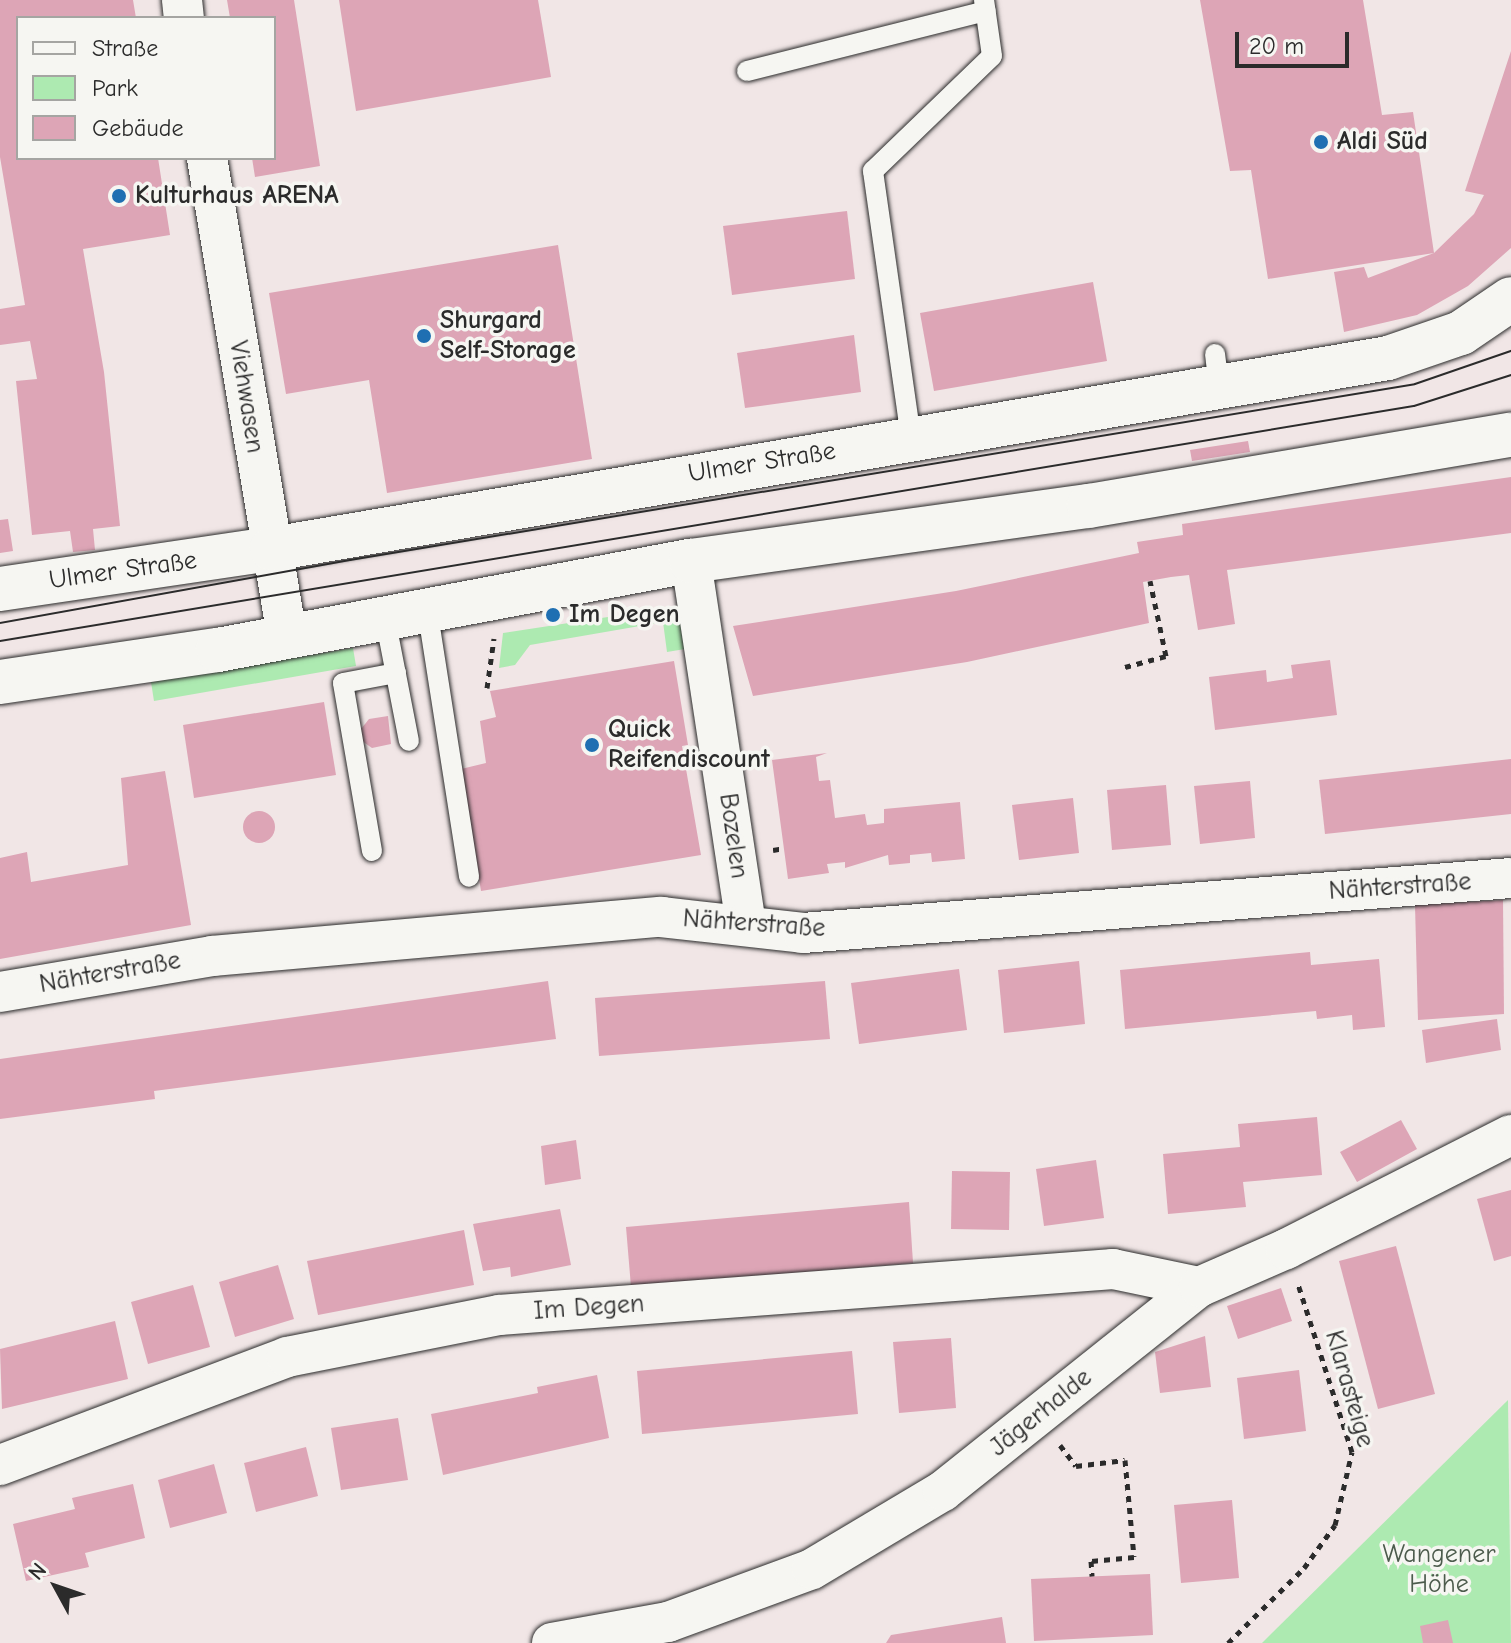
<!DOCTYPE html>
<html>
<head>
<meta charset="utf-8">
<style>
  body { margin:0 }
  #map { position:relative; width:1511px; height:1643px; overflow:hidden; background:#f1e6e6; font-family:"Comic Neue",sans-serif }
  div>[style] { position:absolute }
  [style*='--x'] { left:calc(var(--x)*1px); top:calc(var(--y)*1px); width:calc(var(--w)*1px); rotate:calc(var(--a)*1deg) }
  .green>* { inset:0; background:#adeab1 }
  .building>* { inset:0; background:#dda5b6 }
  .round { border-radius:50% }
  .path>* { height:5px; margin-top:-2.5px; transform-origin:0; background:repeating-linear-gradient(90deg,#2b2b2b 0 6px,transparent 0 12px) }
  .roads { filter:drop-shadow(0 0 2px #2b2b2b) drop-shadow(0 0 2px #2b2b2b) }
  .lane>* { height:20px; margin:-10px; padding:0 10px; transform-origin:10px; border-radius:10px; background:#f6f6f2 }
  .street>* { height:40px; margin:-20px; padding:0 20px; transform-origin:20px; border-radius:20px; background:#f6f6f2 }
  .secondary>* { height:44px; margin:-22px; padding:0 22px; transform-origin:22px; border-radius:22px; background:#f6f6f2 }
  .tram>* { height:2px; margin:-1px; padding:0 1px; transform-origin:1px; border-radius:1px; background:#2b2b2b }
  .dots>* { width:22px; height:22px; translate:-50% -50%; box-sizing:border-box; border:4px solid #f6f6f2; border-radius:50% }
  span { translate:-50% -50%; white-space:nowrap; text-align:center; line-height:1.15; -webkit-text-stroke:7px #f6f6f2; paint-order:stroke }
  .poi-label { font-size:26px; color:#2b2b2b; font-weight:700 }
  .left { translate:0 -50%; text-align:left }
  .street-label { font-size:26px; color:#2b2b2b }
  .park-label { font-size:26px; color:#4c5b4c }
  .legend { position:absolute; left:16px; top:16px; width:260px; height:144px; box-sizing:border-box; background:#f6f6f2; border:2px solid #a5a5a2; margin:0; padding:10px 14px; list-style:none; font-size:24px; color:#2b2b2b }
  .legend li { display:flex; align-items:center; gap:16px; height:40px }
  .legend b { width:40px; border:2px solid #a5a5a2 }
  .north { position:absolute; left:16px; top:1547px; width:80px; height:80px; -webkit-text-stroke:6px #f6f6f2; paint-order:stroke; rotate:310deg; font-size:22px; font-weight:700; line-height:32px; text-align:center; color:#2b2b2b }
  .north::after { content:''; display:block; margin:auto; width:28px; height:36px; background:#2b2b2b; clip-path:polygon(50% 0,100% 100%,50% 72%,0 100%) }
  .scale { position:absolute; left:1235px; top:32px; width:114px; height:36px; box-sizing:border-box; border:4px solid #2b2b2b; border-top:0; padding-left:10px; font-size:24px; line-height:28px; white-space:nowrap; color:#2b2b2b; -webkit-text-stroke:6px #f6f6f2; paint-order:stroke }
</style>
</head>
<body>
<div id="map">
  <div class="green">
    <i style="clip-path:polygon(680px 606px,685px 649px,667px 652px,663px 622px,530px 645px,515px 665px,499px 668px,503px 633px)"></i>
    <i style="clip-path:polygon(353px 648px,356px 666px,154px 701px,151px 682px)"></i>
    <i style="clip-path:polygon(1508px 1400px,1511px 1643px,1262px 1643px)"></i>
  </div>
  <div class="building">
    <i style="clip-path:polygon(0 0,133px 0,136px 18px,18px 18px,18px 158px,158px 158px,170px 235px,83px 249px,104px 372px,120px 526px,93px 529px,95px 550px,73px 552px,70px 531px,32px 535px,16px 381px,37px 379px,30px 341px,0 345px,0 309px,25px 305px,0 157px)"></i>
    <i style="clip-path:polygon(227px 0,294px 0,320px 166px,255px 177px,252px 158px,274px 158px,274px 18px,230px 18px)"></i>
    <i style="clip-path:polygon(339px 0,538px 0,551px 77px,356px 111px)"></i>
    <i style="clip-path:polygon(1200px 0,1363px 0,1382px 115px,1413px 112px,1434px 253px,1474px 214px,1484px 195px,1465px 191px,1511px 51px,1511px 248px,1468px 286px,1417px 315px,1344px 332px,1334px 272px,1364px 267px,1368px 278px,1434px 253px,1268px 279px,1251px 170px,1230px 171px)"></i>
    <i style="clip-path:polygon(847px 211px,855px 279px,732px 295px,723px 226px)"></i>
    <i style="clip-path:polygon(558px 245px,592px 459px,387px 493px,369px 380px,286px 394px,269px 293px)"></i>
    <i style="clip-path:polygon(1093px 282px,1107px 361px,934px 391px,920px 313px)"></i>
    <i style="clip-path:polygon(854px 335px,861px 392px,745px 408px,737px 353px)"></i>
    <i style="clip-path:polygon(1248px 441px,1250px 452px,1192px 461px,1190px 450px)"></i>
    <i style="clip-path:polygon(1511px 477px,1511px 533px,1227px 570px,1235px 624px,1198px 630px,1189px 575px,1171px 577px,1143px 582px,1149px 623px,967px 662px,753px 696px,733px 626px,956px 591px,1139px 553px,1137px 542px,1183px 535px,1182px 524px)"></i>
    <i style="clip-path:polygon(8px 519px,13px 551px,0 553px,0 520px)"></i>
    <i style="clip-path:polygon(1330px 660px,1337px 715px,1215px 730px,1209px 677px,1266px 670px,1267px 682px,1293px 678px,1291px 665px)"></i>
    <i style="clip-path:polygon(674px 661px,688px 745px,682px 746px,701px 855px,481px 891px,461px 769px,486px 763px,480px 721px,496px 717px,490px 691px)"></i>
    <i style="clip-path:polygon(324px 702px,336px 775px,194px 798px,183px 725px)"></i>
    <i style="clip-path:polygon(388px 716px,391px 744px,372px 748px,362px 741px,361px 729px,369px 719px)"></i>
    <i style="clip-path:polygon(827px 753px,816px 757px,819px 781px,830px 780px,835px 818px,865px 814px,867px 825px,884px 823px,884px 809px,960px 802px,965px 859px,932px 862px,931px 853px,910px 855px,910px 863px,889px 865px,888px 855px,845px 868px,845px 862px,827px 864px,829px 873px,788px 879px,772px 760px)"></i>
    <i style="clip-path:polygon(1511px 759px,1511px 814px,1325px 834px,1319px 780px)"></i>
    <i style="clip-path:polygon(165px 771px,191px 925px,0 959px,0 858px,27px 852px,31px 882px,128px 865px,121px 778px)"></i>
    <i style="clip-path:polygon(1250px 781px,1255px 838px,1200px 844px,1194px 786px)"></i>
    <i style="clip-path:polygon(1166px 785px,1171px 845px,1112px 850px,1107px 790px)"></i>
    <i style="clip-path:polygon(1073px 798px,1079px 853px,1019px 860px,1012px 805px)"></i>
    <i class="round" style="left:243px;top:811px;width:32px;height:32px"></i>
    <i style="clip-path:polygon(1503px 900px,1504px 1014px,1418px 1020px,1415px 905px)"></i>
    <i style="clip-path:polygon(1310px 952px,1311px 965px,1379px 959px,1385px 1027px,1353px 1030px,1352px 1015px,1317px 1019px,1316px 1011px,1125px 1029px,1120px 970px)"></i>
    <i style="clip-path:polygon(1079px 961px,1085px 1024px,1004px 1033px,998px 970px)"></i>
    <i style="clip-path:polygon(959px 969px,967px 1030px,859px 1044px,851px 983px)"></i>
    <i style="clip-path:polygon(548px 981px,556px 1039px,154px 1091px,155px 1099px,0 1119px,0 1059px)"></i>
    <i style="clip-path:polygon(825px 981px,830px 1039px,599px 1056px,595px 998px)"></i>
    <i style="clip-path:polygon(1497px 1019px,1501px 1050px,1426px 1063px,1422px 1030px)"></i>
    <i style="clip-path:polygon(1317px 1117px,1322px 1175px,1243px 1182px,1246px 1207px,1168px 1214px,1163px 1154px,1240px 1147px,1238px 1124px)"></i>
    <i style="clip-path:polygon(1401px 1120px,1417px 1149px,1357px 1182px,1340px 1152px)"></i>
    <i style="clip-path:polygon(576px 1140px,581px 1179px,545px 1185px,541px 1146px)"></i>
    <i style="clip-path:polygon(1096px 1160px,1104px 1218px,1044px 1226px,1036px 1169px)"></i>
    <i style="clip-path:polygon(952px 1171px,1010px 1172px,1009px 1230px,951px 1229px)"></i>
    <i style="clip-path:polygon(1511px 1190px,1511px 1256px,1494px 1261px,1477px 1199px)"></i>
    <i style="clip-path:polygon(909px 1202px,913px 1263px,631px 1287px,626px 1227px)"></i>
    <i style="clip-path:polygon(560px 1209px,571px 1265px,511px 1277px,510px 1267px,483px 1271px,473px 1224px)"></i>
    <i style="clip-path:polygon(464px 1230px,474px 1285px,318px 1315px,307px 1261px)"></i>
    <i style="clip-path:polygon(1396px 1246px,1435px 1394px,1378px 1409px,1339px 1261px)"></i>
    <i style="clip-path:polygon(278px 1265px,294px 1319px,235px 1337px,219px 1282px)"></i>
    <i style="clip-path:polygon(193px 1285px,210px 1347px,148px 1364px,131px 1302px)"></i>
    <i style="clip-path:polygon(1281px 1288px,1292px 1321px,1238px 1339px,1227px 1306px)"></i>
    <i style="clip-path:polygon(115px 1321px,128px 1379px,2px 1409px,0 1349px)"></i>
    <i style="clip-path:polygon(1205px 1336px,1211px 1387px,1160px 1393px,1155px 1352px)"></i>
    <i style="clip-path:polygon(951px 1338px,956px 1408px,899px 1413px,893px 1342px)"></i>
    <i style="clip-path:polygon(852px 1351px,858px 1414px,642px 1434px,637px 1371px)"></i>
    <i style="clip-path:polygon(1299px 1370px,1306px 1431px,1244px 1439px,1237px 1378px)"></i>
    <i style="clip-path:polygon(597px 1375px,609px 1438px,443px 1475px,431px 1414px,538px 1393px,537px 1387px)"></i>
    <i style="clip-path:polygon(398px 1418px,408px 1480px,341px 1490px,331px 1428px)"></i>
    <i style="clip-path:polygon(306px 1447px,318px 1496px,256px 1512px,244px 1463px)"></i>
    <i style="clip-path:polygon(214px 1464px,227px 1513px,170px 1528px,158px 1480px)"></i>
    <i style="clip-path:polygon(133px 1484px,145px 1538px,85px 1553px,89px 1567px,26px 1581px,13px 1524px,75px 1509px,72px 1498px)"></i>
    <i style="clip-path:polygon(1232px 1500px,1239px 1578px,1181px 1583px,1174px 1505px)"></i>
    <i style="clip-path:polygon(1150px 1574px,1153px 1635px,1034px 1641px,1031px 1579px)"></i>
    <i style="clip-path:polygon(1002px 1617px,1006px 1643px,886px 1643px,891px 1635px)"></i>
    <i style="clip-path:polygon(1448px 1620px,1453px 1643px,1423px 1643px,1420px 1626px)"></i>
  </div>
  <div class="path">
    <i style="--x:1125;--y:667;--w:42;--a:-15"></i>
    <i style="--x:1166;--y:656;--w:77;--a:-102"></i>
    <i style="--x:487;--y:688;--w:50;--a:-82"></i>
    <i style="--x:773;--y:850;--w:11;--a:-10"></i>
    <i style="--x:1060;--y:1445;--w:26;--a:53"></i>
    <i style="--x:1076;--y:1466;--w:49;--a:-7"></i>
    <i style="--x:1125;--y:1460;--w:97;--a:84.7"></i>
    <i style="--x:1134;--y:1557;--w:43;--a:174.7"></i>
    <i style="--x:1091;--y:1561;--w:15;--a:86"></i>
    <i style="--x:1228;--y:1643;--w:107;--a:-44.6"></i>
    <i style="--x:1304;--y:1568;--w:53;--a:-54.2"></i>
    <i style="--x:1335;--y:1525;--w:75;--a:-76.9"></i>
    <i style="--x:1352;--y:1452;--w:176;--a:-107.8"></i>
  </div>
  <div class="roads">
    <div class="lane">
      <i style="--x:747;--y:71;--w:246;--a:-14.1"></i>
      <i style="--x:1215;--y:354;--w:34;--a:83"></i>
      <i style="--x:911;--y:438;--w:270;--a:-98.1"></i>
      <i style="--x:873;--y:171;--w:165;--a:-44"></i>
      <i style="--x:992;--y:56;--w:57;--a:-98.1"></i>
      <i style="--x:427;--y:608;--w:272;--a:81.1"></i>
      <i style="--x:385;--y:618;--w:125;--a:79"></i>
      <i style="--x:372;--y:851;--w:170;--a:-99.8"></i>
      <i style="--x:343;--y:683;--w:54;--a:-10.7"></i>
    </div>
    <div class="street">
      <i style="--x:182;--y:0;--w:18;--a:84"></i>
      <i style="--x:207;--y:158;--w:485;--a:80.5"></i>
      <i style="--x:691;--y:561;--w:366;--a:81.4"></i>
      <i style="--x:0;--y:992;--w:215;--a:-9.6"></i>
      <i style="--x:212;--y:956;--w:451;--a:-5"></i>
      <i style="--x:661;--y:917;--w:143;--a:6.4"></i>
      <i style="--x:803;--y:933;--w:710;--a:-4.44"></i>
      <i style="--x:0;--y:1465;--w:307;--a:-20.6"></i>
      <i style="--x:287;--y:1357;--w:216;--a:-11.2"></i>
      <i style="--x:499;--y:1315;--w:616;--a:-4.28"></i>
      <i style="--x:1113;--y:1269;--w:88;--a:11.8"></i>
      <i style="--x:552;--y:1643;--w:118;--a:-10.3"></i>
      <i style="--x:668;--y:1622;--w:153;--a:-20.2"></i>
      <i style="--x:812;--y:1569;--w:152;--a:-30.8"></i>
      <i style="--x:943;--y:1491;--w:327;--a:-38.6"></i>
      <i style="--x:1199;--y:1287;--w:95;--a:-23.6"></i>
      <i style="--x:1286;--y:1249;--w:252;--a:-26.9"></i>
    </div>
    <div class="secondary">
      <i style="--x:0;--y:589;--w:275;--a:-8.4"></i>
      <i style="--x:272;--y:549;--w:1132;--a:-9.71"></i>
      <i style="--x:1388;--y:358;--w:77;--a:-18.9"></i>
      <i style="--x:1461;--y:333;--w:60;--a:-34.2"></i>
      <i style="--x:0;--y:682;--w:220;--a:-8.4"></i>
      <i style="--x:218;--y:650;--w:481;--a:-10.7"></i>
      <i style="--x:691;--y:561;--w:402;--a:-7.9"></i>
      <i style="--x:1089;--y:506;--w:428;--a:-9.6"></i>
    </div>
  </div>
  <div class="tram">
    <i style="--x:0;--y:623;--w:356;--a:-10.2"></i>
    <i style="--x:350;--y:560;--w:1079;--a:-9.38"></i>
    <i style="--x:1415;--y:384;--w:102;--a:-19"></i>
    <i style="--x:0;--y:641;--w:1433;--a:-9.44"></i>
    <i style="--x:1414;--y:406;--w:102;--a:-17.7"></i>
  </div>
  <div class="dots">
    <i style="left:1321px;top:142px;background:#1f6fb2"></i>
    <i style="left:119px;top:196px;background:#1f6fb2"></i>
    <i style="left:424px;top:336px;background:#1f6fb2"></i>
    <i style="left:553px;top:615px;background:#1f6fb2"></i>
    <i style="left:592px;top:745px;background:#1f6fb2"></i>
  </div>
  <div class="poi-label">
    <span class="left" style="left:1337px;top:142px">Aldi Süd</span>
    <span class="left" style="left:135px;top:196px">Kulturhaus ARENA</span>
    <span class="left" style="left:440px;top:336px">Shurgard<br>Self-Storage</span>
    <span class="left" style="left:569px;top:615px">Im Degen</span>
    <span class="left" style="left:608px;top:745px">Quick<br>Reifendiscount</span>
  </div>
  <div class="street-label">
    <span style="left:246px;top:397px;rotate:81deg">Viehwasen</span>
    <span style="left:762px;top:463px;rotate:-9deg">Ulmer Straße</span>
    <span style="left:123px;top:571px;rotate:-8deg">Ulmer Straße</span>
    <span style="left:733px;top:836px;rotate:82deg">Bozelen</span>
    <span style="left:1400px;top:887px;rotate:-4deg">Nähterstraße</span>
    <span style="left:754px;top:924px;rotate:4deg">Nähterstraße</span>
    <span style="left:110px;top:973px;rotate:-10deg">Nähterstraße</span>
    <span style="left:589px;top:1308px;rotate:-4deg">Im Degen</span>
    <span style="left:1349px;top:1389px;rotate:74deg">Klarasteige</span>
    <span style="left:1041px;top:1413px;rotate:-39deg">Jägerhalde</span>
  </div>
  <div class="park-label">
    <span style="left:1439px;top:1570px">Wangener<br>Höhe</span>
  </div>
  <ul class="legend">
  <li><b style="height:10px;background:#f6f6f2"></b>Straße</li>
  <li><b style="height:22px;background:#adeab1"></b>Park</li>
  <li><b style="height:22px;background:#dda5b6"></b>Gebäude</li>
  </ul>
  <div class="north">N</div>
  <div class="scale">20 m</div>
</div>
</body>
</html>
